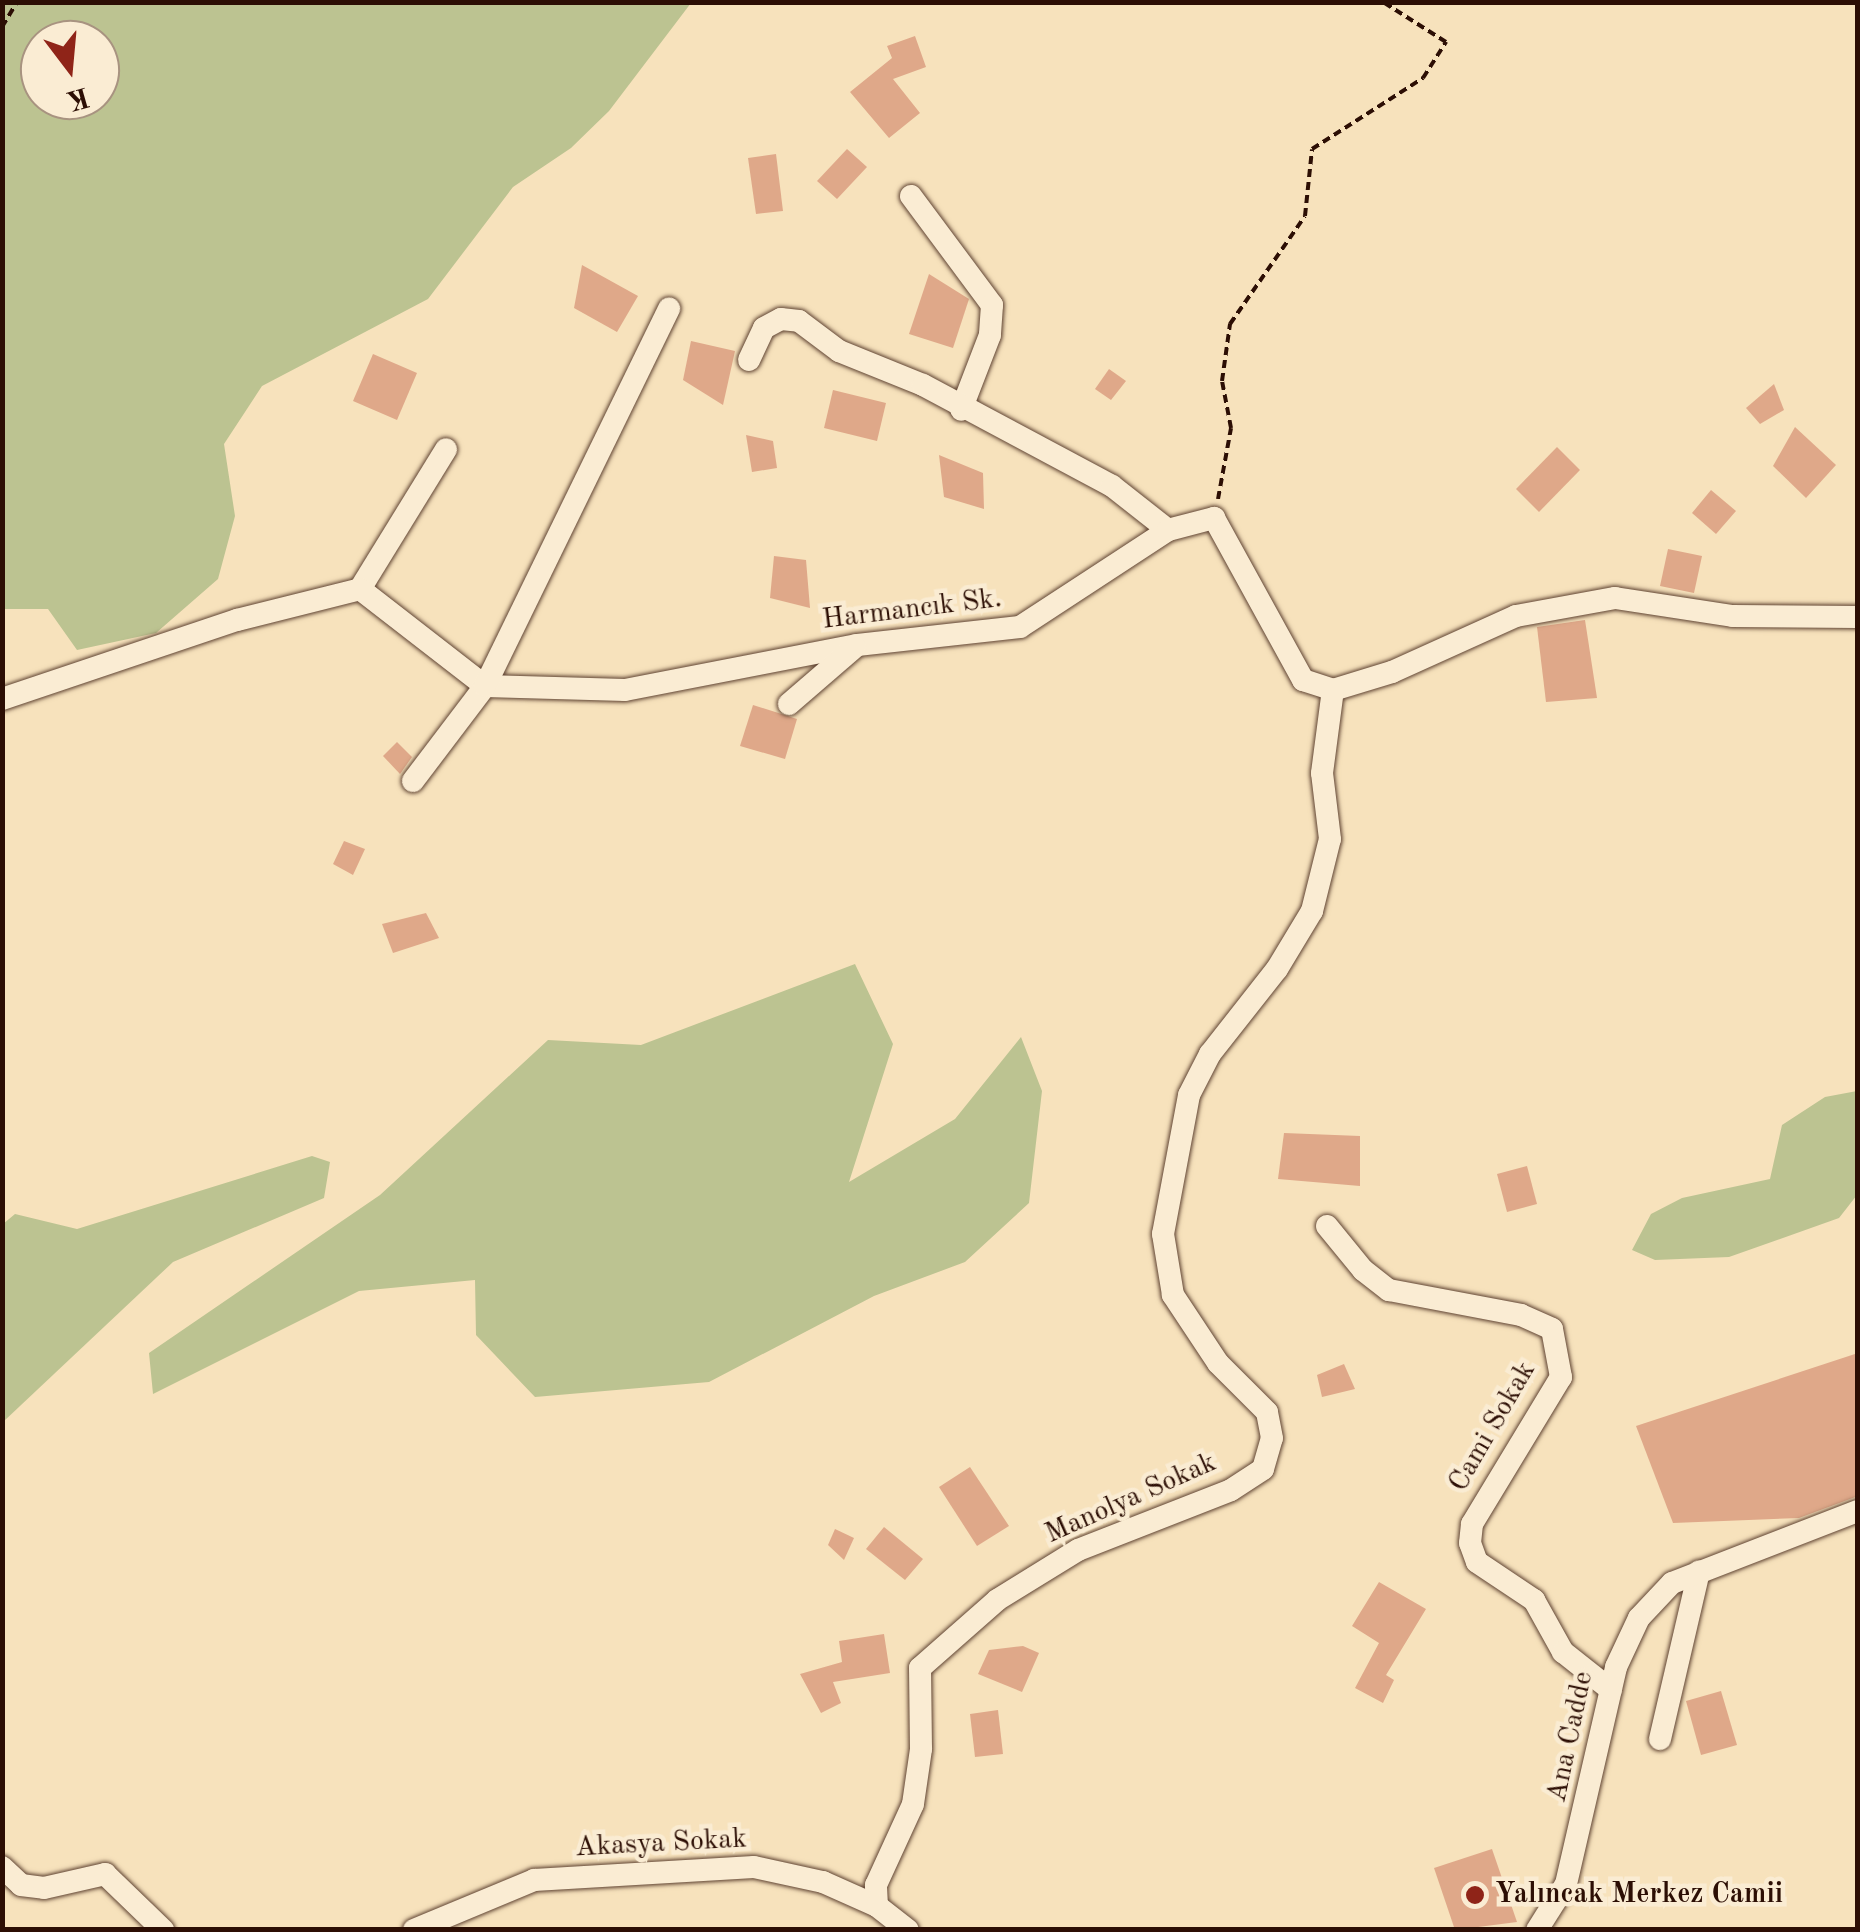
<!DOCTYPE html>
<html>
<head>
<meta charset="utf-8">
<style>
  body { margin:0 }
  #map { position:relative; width:1860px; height:1932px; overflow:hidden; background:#f7e2bc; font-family:"Old Standard TT",serif }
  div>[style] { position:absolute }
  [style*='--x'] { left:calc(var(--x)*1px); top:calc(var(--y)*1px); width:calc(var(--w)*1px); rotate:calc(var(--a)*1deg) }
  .green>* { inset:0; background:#bcc391 }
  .building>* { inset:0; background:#dfa889 }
  .path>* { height:4px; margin-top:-2px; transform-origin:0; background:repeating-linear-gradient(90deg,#2c0e04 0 8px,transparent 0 13px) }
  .roads { filter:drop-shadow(0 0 2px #5f4332) drop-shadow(0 0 2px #5f4332) }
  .minor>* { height:22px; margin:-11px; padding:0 11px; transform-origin:11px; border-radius:11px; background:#faecd3 }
  .dots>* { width:28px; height:28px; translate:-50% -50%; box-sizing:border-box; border:5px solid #faecd3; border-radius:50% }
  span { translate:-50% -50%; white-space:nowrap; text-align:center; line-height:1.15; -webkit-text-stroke:9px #faecd3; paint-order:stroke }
  .street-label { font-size:28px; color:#2c0e04 }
  .poi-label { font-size:28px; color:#2c0e04; font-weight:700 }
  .left { translate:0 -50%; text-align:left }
  .frame { position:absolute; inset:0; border:5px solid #2c0e04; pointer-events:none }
  .north { position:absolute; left:20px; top:20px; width:100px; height:100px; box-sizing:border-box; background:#faecd3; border:2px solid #a89380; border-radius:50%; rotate:164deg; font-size:28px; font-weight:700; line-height:40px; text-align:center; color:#2c0e04 }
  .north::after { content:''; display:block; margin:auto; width:35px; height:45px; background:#8f2418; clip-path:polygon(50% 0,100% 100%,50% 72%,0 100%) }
</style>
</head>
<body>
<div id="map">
  <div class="green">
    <i style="clip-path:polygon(evenodd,3px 2px,691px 2px,691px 3px,609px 111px,571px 148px,513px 187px,428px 299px,262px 386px,224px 444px,235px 516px,218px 579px,156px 633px,77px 650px,48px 609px,3px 609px,3px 2px,40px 40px,100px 40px,100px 100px,40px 100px,40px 40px)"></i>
    <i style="clip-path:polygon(855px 964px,893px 1044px,849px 1182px,955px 1119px,1021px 1037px,1042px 1091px,1029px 1203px,965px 1262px,874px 1296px,709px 1382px,535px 1397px,476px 1335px,475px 1280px,359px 1291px,153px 1394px,149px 1353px,380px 1195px,548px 1040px,641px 1045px)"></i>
    <i style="clip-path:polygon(1857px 1091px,1857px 1195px,1839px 1218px,1729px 1257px,1655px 1260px,1632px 1250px,1651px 1214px,1682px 1198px,1770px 1179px,1782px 1125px,1825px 1097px)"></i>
    <i style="clip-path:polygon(312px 1156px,330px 1162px,324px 1198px,173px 1262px,3px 1422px,3px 1224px,15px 1214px,77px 1229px)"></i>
  </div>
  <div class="building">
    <i style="clip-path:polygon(915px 36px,926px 67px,893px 79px,920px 113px,889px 138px,850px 92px,892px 58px,887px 46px)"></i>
    <i style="clip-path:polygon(847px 149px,867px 167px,837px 199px,817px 181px)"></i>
    <i style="clip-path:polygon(776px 154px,783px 211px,756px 214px,748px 158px)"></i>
    <i style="clip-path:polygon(582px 265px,638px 296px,617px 332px,574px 308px)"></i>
    <i style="clip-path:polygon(929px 274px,969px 299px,953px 348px,909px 334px)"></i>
    <i style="clip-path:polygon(691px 341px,735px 351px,723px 405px,683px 380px)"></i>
    <i style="clip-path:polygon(373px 354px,417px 373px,397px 420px,353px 401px)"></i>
    <i style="clip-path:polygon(1109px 369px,1126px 381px,1111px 400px,1095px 389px)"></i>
    <i style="clip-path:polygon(1774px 384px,1784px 410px,1760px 424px,1746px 408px)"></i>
    <i style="clip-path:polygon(833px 390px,886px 403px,877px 441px,824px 428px)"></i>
    <i style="clip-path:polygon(1795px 427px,1836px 465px,1806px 498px,1773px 466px)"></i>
    <i style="clip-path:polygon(746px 435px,773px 441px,777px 468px,752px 472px)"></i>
    <i style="clip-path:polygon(1557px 447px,1580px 470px,1539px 512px,1516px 489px)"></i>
    <i style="clip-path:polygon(939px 455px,983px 473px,984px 509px,944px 497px)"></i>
    <i style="clip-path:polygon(1711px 490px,1736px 511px,1716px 534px,1692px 513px)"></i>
    <i style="clip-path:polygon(1668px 549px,1702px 556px,1694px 593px,1660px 586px)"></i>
    <i style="clip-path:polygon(774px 556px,806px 560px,810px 608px,770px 598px)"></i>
    <i style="clip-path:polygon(1585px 620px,1597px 698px,1546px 702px,1537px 627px)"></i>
    <i style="clip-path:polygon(753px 705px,797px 719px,785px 759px,740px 746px)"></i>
    <i style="clip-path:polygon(397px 742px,412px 757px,400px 774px,383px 756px)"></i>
    <i style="clip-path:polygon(344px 841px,365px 849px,353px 875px,333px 864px)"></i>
    <i style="clip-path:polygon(426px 913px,439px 938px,393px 953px,382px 924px)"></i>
    <i style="clip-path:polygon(1284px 1133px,1360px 1136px,1360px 1186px,1278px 1179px)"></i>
    <i style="clip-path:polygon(1527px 1166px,1537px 1204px,1507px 1212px,1497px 1174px)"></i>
    <i style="clip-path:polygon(1858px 1353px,1858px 1496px,1799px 1518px,1673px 1523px,1636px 1426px)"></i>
    <i style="clip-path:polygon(1344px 1364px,1355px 1389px,1322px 1397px,1317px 1375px)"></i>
    <i style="clip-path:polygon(970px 1467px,1009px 1526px,977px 1546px,939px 1487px)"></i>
    <i style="clip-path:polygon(884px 1527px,923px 1559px,905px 1580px,866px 1549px)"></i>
    <i style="clip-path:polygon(835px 1529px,854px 1538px,844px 1560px,828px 1545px)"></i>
    <i style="clip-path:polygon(1379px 1582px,1426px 1609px,1386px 1675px,1394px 1680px,1383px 1703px,1355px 1688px,1379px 1643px,1352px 1626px)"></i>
    <i style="clip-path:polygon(884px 1634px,890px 1673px,833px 1682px,841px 1703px,821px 1713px,800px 1674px,842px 1662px,839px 1641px)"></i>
    <i style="clip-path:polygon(1023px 1646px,1039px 1653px,1022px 1692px,978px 1674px,989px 1650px)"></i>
    <i style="clip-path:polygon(1721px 1691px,1737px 1745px,1701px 1755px,1686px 1701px)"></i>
    <i style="clip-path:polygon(998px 1710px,1003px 1754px,975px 1757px,970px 1714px)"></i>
    <i style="clip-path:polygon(1492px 1849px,1517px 1922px,1455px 1930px,1434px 1868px)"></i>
  </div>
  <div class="path">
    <i style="--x:2;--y:27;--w:29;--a:-59"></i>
    <i style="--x:1218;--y:499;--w:72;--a:-79.6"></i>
    <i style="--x:1231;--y:428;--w:48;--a:-100.8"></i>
    <i style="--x:1222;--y:381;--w:58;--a:-82"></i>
    <i style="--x:1230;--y:324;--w:131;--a:-55.2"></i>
    <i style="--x:1305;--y:216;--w:67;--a:-84"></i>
    <i style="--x:1312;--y:149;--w:132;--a:-32.6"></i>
    <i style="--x:1423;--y:78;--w:43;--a:-57.4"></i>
    <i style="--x:1446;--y:42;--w:75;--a:-147.6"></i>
  </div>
  <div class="roads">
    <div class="minor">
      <i style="--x:911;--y:196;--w:136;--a:53.4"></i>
      <i style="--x:992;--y:305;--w:30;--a:94"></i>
      <i style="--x:990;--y:335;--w:80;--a:111.1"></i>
      <i style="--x:749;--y:360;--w:35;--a:-65"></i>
      <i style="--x:764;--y:328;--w:19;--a:-28"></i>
      <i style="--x:781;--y:319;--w:18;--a:6"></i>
      <i style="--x:799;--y:321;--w:50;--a:36.9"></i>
      <i style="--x:839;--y:351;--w:91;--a:22"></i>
      <i style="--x:923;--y:385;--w:214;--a:28.1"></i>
      <i style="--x:1112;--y:486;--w:71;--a:38.2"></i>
      <i style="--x:360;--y:589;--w:164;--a:-58.4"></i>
      <i style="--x:2;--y:699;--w:248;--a:-18.6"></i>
      <i style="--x:237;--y:620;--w:127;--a:-14.1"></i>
      <i style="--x:360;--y:589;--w:158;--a:37.8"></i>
      <i style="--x:485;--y:686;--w:140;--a:1.6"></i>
      <i style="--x:625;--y:690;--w:236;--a:-11"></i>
      <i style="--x:857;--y:645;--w:164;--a:-6.3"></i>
      <i style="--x:1020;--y:627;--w:177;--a:-33.2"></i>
      <i style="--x:1168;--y:530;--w:48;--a:-14.6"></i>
      <i style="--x:1214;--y:518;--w:185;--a:61.2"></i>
      <i style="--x:1303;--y:680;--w:32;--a:18"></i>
      <i style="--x:1333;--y:690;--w:62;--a:-17"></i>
      <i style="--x:1392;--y:672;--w:136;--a:-24.3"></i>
      <i style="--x:1516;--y:616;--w:101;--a:-10.3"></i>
      <i style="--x:1615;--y:598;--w:119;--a:8.7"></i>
      <i style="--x:1733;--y:616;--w:125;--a:0.5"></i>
      <i style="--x:789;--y:704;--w:87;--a:-40.8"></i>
      <i style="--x:413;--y:781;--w:119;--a:-52.8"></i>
      <i style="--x:485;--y:686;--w:420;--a:-64"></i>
      <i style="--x:1327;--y:1226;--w:57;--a:50.7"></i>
      <i style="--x:1363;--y:1270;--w:33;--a:38"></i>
      <i style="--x:1389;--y:1290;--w:134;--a:10.7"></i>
      <i style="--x:1521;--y:1315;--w:34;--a:24"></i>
      <i style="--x:1552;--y:1329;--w:49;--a:79.4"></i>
      <i style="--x:1561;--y:1377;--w:172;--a:121.2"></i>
      <i style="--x:1472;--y:1524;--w:19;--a:96"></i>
      <i style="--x:1470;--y:1543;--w:20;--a:70"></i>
      <i style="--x:1477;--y:1562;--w:69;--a:33.7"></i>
      <i style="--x:1534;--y:1600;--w:60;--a:60.9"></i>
      <i style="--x:1563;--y:1652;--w:61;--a:38.4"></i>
      <i style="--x:1660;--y:1739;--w:172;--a:-76.9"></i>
      <i style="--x:2;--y:1867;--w:26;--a:43"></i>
      <i style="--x:21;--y:1885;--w:23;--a:7"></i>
      <i style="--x:44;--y:1888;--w:63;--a:-12.9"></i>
      <i style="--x:105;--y:1874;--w:81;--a:44"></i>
      <i style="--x:877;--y:1906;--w:21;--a:-93"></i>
      <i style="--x:876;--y:1885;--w:89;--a:-65.4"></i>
      <i style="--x:913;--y:1804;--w:56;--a:-81.7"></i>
      <i style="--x:921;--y:1749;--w:81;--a:-90.7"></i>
      <i style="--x:920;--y:1668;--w:103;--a:-41.4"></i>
      <i style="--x:997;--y:1600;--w:95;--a:-31.7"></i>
      <i style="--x:1078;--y:1550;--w:164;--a:-21.4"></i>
      <i style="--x:1231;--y:1490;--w:38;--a:-33"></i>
      <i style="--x:1263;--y:1469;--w:32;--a:-74"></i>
      <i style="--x:1272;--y:1438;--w:26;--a:-101"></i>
      <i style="--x:1267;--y:1412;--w:69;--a:-135"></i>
      <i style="--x:1218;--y:1363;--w:82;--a:-123.5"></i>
      <i style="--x:1173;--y:1295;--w:62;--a:-99.3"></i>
      <i style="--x:1163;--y:1234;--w:141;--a:-79.4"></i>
      <i style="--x:1189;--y:1095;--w:46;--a:-62.9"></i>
      <i style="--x:1210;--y:1054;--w:108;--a:-51.8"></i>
      <i style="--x:1277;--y:969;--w:68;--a:-58.9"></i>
      <i style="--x:1312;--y:911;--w:74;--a:-76"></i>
      <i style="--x:1330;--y:839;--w:66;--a:-96.9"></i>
      <i style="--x:1322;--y:773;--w:84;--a:-82.5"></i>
      <i style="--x:414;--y:1930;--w:130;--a:-22.6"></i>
      <i style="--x:534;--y:1880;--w:220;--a:-3.4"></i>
      <i style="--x:754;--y:1867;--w:71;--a:12.3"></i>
      <i style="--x:823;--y:1882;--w:59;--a:24"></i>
      <i style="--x:877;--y:1906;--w:39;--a:38"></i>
      <i style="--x:1537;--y:1930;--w:54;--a:-57.8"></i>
      <i style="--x:1566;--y:1884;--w:223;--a:-77"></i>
      <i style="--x:1616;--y:1667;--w:54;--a:-64.9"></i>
      <i style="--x:1639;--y:1618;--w:48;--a:-46.7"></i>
      <i style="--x:1672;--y:1583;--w:199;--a:-21.2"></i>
    </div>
  </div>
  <div class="dots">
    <i style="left:1475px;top:1895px;background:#8f2418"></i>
  </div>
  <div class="street-label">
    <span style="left:912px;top:610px;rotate:-7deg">Harmancık Sk.</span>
    <span style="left:1493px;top:1427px;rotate:-60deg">Cami Sokak</span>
    <span style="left:1131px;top:1499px;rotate:-24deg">Manolya Sokak</span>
    <span style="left:1571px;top:1737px;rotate:-78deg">Ana Cadde</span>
    <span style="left:661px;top:1844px;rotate:-3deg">Akasya Sokak</span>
  </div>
  <div class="poi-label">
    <span class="left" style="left:1495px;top:1895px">Yalıncak Merkez Camii</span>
  </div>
  <div class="frame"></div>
  <div class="north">K</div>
</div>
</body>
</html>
